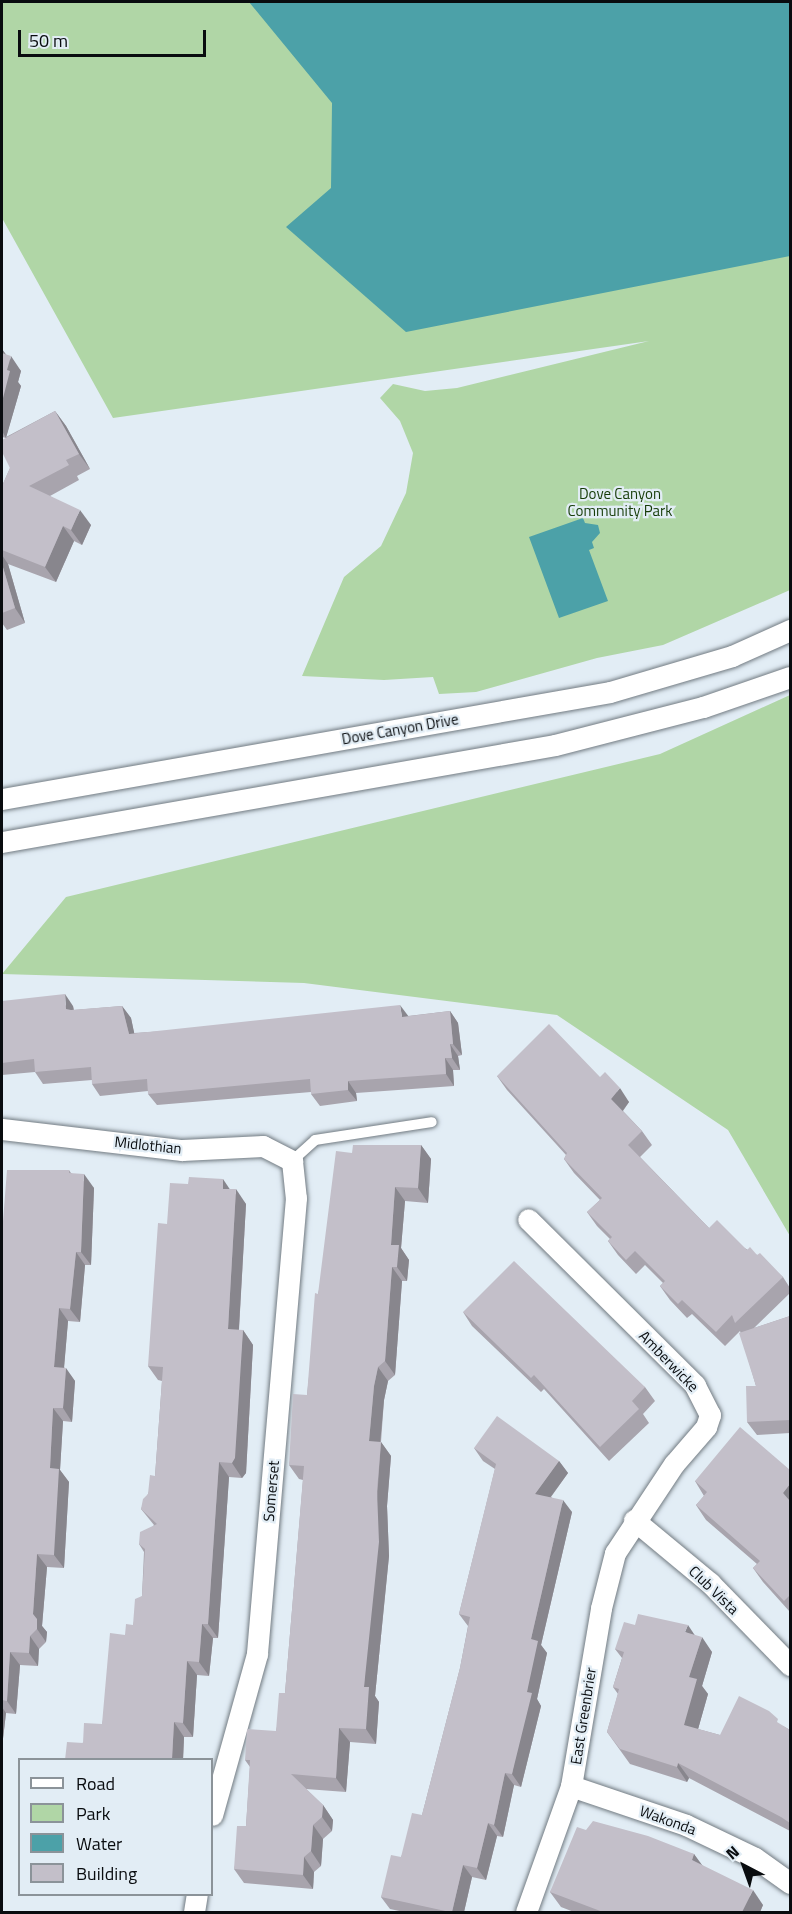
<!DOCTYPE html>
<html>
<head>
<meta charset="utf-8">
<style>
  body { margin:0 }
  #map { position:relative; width:792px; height:1914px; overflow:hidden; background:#e2edf5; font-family:"Titillium Web",sans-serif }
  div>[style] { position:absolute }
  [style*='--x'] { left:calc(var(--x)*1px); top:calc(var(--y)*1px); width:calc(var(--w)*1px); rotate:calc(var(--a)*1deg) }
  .green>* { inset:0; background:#b0d6a6 }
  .water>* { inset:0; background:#4ca1a8 }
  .roads { filter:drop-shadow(0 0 2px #727b82) drop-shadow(0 0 2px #727b82) }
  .service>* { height:10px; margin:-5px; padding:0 5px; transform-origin:5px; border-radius:5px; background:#fff }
  .minor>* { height:21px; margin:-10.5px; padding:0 10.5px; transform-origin:10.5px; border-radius:10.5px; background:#fff }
  .wall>* { inset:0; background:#a8a4ad }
  .shaded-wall>* { inset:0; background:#88868d }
  .building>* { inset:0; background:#c3bfc9 }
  span { translate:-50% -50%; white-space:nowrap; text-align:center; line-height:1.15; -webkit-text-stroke:4.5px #e2edf5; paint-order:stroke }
  .park-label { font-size:15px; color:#163c08 }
  .street-label { font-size:15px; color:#090c0f }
  .frame { position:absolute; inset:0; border:3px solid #090c0f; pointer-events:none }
  .legend { position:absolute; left:18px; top:1758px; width:195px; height:138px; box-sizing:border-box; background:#e2edf5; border:2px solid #8b9399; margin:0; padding:8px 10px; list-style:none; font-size:18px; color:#090c0f }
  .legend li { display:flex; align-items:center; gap:12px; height:30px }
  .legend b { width:30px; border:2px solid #8b9399 }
  .north { position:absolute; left:714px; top:1836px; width:60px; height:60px; -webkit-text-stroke:4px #e2edf5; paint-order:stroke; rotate:319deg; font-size:16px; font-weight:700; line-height:24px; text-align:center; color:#090c0f }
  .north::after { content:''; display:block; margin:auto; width:21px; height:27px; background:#090c0f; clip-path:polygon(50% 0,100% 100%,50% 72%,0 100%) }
  .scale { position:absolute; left:18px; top:30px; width:188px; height:27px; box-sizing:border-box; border:3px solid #090c0f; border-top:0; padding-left:8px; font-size:18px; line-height:21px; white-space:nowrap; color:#090c0f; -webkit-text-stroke:4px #e2edf5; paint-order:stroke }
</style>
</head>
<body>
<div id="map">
  <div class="green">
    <i style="clip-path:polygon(2px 2px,790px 2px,790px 590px,663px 645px,597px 658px,476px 692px,439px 694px,433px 677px,384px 680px,302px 676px,344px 577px,381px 546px,406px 493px,413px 453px,400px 421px,380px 398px,393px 384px,425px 391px,457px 388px,649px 341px,113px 418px,2px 218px)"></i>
    <i style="clip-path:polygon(790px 695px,790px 1236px,728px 1130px,557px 1015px,304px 983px,2px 974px,66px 897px,660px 754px)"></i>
  </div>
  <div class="water">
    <i style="clip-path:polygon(249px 2px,790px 2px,790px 256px,406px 332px,286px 227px,331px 188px,332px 103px)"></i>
    <i style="clip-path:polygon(583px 518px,585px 523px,598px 525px,600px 533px,592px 542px,594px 548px,589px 550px,608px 601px,559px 618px,529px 537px)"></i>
  </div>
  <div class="roads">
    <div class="service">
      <i style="--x:292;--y:1161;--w:31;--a:-42"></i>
      <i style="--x:315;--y:1140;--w:118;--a:-8.7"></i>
    </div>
    <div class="minor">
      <i style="--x:2;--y:799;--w:617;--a:-9.98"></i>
      <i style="--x:610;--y:692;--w:127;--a:-16.4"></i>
      <i style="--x:732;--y:656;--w:64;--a:-24.1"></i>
      <i style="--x:2;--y:842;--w:561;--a:-9.95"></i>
      <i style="--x:555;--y:745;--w:153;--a:-14.4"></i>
      <i style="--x:703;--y:707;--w:92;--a:-19"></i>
      <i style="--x:2;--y:1129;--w:181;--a:6.7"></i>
      <i style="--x:182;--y:1150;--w:81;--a:-2.8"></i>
      <i style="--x:263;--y:1146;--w:33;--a:27"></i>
      <i style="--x:292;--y:1161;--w:37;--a:84"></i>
      <i style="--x:296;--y:1198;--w:458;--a:94.9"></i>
      <i style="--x:257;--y:1654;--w:167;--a:105.6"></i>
      <i style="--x:634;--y:1520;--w:99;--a:39.7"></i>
      <i style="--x:710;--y:1583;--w:115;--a:45.7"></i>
      <i style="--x:571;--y:1786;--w:121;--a:18.7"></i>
      <i style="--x:686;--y:1825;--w:76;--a:25.6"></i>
      <i style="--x:755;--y:1858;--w:43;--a:35.5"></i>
      <i style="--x:194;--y:1912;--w:18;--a:-81"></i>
      <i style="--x:526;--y:1912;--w:134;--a:-70.3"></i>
      <i style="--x:571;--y:1786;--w:181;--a:-80.4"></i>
      <i style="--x:601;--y:1608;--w:57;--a:-75.7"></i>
      <i style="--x:615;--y:1553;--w:107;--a:-56.5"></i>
      <i style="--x:674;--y:1464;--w:49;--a:-49.1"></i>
      <i style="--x:706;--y:1427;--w:13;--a:-72"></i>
      <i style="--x:710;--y:1415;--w:34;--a:-117"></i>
      <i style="--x:695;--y:1385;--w:235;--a:-135.2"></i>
    </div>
  </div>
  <div class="wall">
    <i style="clip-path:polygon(2px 349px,6px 355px,21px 371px,18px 382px,21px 386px,6px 437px,55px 411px,66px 426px,90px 469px,77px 476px,79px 480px,50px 496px,91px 525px,82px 545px,74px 541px,56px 582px,8px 564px,25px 623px,7px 630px,2px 623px,2px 486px,10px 468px,6px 438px,2px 437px)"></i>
    <i style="clip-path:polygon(2px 1001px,73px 1006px,74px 1010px,122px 1006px,131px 1018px,134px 1033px,408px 1016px,450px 1011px,458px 1023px,462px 1055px,458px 1056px,460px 1070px,453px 1070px,454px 1086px,356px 1093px,357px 1101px,320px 1106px,311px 1094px,311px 1092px,157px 1105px,148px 1094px,148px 1091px,100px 1096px,92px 1084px,92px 1080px,43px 1084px,35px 1072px,2px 1075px)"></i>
    <i style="clip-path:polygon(497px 1076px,600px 1077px,629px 1102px,623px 1111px,642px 1131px,652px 1145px,640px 1157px,709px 1228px,757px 1255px,783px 1277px,790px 1288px,790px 1293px,754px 1328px,790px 1316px,790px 1433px,757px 1435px,747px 1422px,756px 1386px,740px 1331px,725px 1346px,692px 1314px,687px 1318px,670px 1300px,660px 1286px,663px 1283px,645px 1265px,636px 1274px,618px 1255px,608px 1241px,610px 1239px,597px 1226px,587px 1212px,600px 1200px,574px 1173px,564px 1159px,566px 1155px,507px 1090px)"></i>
    <i style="clip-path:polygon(421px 1145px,431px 1159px,428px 1203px,405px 1201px,401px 1248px,409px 1260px,407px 1281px,402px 1281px,395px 1375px,388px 1381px,384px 1400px,381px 1442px,391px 1456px,387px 1506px,389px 1556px,375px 1696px,379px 1702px,376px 1744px,350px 1742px,346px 1792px,306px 1789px,323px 1805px,333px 1820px,332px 1831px,323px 1839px,321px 1866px,314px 1872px,313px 1889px,244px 1883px,234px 1869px,246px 1826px,250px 1767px,245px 1760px,276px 1731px,285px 1693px,303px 1480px,299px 1479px,289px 1465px,307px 1395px,318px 1294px,352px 1153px)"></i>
    <i style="clip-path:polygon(69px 1170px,71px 1173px,94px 1188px,91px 1265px,85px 1265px,80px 1322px,68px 1321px,64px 1367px,75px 1381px,72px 1422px,63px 1421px,60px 1470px,69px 1482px,64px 1568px,47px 1567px,42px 1626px,47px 1632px,46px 1642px,39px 1649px,38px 1666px,20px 1665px,16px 1714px,6px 1713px,2px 1747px,2px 1234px)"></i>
    <i style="clip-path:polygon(230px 1189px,246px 1204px,239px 1330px,243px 1330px,253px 1345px,246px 1473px,242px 1478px,229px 1477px,218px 1638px,213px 1638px,209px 1676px,197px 1675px,193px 1737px,184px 1737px,183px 1760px,65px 1760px,102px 1724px,125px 1635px,133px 1625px,142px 1596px,144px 1552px,139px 1544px,154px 1525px,141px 1509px,148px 1494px,155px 1476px,162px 1381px,158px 1380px,148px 1366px)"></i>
    <i style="clip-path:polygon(463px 1312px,645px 1387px,655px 1401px,643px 1414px,649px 1423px,609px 1461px,544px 1389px,541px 1392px,472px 1326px)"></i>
    <i style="clip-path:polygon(474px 1448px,559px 1461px,568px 1473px,551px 1497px,572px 1512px,541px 1645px,547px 1653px,537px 1699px,541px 1706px,521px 1787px,514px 1785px,503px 1837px,497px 1836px,486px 1880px,472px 1877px,464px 1912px,404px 1912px,390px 1909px,381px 1897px,422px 1815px,460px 1668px,468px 1626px,459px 1614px,495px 1469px,483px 1461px)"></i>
    <i style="clip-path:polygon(790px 1470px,790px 1612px,763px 1582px,753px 1568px,757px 1564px,706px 1520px,696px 1505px,704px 1496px,695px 1481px)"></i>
    <i style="clip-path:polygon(694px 1635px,712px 1652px,702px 1686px,708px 1694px,698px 1729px,720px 1735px,783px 1726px,790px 1730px,790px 1831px,689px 1778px,687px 1782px,630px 1764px,607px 1732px,618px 1694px,613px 1687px,622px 1658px,615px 1649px)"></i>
    <i style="clip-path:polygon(586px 1830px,694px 1854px,701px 1865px,763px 1905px,760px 1912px,574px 1912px,561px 1907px,550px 1892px)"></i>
  </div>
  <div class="shaded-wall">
    <i style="clip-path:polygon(2px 349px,10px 360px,11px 356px,21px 371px,18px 382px,21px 386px,6px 438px,2px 431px)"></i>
    <i style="clip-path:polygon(55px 411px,66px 426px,90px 469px,79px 454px)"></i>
    <i style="clip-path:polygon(80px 510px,91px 525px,82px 545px,71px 530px)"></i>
    <i style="clip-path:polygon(63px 526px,74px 541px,56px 582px,45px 567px)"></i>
    <i style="clip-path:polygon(2px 555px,8px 564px,25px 623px,15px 608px,2px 564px)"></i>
    <i style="clip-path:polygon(65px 994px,73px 1006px,75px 1020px,66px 1009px)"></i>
    <i style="clip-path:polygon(400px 1005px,409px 1017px,402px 1017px)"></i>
    <i style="clip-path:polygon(122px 1006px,131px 1018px,137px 1046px,129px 1034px)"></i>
    <i style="clip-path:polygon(450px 1011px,458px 1023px,462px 1055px,453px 1044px)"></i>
    <i style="clip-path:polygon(450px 1044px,458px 1056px,460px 1070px,452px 1058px)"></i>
    <i style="clip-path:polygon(445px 1058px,453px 1070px,454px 1086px,446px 1074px)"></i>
    <i style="clip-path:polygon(348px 1081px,356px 1093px,357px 1101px,348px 1090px)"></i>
    <i style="clip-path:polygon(620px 1088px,629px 1102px,621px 1113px,611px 1099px)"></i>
    <i style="clip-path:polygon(421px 1145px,431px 1159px,428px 1203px,418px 1188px)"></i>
    <i style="clip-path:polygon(84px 1174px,94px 1188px,91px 1265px,81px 1252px)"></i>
    <i style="clip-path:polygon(223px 1179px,233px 1194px,223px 1189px)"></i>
    <i style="clip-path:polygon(395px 1187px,405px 1201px,401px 1248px,409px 1260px,407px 1281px,397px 1267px,391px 1245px)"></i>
    <i style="clip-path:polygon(236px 1189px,246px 1204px,238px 1344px,228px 1329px)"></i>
    <i style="clip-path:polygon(76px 1252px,85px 1265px,80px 1322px,70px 1309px)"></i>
    <i style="clip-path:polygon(392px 1267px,402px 1281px,395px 1375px,385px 1361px)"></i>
    <i style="clip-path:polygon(59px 1308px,68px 1321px,63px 1380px,54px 1367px)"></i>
    <i style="clip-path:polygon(243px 1330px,253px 1345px,246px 1473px,242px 1478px,232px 1463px)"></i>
    <i style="clip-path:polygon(378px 1367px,388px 1381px,384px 1400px,379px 1455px,369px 1441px,374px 1386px)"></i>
    <i style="clip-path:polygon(66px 1368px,75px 1381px,72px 1422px,63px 1408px)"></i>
    <i style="clip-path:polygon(53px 1408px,63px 1421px,60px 1470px,69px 1482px,64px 1568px,54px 1555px,50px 1468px)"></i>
    <i style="clip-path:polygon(381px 1442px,391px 1456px,387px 1506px,389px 1556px,375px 1696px,379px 1702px,376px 1744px,366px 1729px,364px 1687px)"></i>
    <i style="clip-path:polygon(559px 1461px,568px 1473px,544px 1506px,535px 1494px)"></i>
    <i style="clip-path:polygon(219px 1462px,229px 1477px,218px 1638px,208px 1624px)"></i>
    <i style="clip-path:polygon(790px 1484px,790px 1504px,783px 1493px)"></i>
    <i style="clip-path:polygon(563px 1500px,572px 1512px,541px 1645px,547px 1653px,537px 1699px,541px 1706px,521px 1787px,512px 1774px,527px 1692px,531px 1639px)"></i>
    <i style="clip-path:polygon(37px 1554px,47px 1567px,42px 1626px,47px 1632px,46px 1642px,37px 1629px,33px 1614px)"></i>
    <i style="clip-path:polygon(202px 1624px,213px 1638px,209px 1676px,199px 1662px)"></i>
    <i style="clip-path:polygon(688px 1625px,698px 1640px,685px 1632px)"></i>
    <i style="clip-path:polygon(30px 1636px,39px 1649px,38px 1666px,29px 1653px)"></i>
    <i style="clip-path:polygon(702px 1637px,712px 1652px,702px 1686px,708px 1694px,695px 1740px,684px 1725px,689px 1677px)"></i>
    <i style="clip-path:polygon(10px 1652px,20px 1665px,16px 1714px,7px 1701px)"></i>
    <i style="clip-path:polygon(187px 1661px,197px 1675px,193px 1737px,183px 1723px)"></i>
    <i style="clip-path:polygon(2px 1707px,6px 1713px,2px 1747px)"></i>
    <i style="clip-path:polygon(174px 1722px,184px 1737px,183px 1760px,172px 1759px)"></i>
    <i style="clip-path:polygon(339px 1728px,350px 1742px,346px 1792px,336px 1778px)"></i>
    <i style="clip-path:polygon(678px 1763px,689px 1778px,687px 1782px,677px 1767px)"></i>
    <i style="clip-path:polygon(505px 1773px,514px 1785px,503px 1837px,494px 1825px)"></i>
    <i style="clip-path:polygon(323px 1805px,333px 1820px,332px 1831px,322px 1817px)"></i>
    <i style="clip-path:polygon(488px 1823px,497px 1836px,486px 1880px,477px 1868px)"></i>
    <i style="clip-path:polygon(313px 1825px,323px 1839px,321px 1866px,311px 1851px)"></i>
    <i style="clip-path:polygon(694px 1854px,705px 1869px,692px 1860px)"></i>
    <i style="clip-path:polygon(304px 1857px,314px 1872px,313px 1889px,303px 1875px)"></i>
    <i style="clip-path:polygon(463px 1865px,472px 1877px,464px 1912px,452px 1912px)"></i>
    <i style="clip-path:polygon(753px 1890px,763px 1905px,760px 1912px,742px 1912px)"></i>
  </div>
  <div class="building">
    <i style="clip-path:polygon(2px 353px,11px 356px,7px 370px,10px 371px,2px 402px)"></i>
    <i style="clip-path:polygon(55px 411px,79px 454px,66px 460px,69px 465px,29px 486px,80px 510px,71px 530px,63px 526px,45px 567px,2px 550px,2px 486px,10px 468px,2px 452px,2px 440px)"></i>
    <i style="clip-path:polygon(2px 564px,15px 608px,2px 613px)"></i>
    <i style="clip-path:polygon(65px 994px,66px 1009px,71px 1010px,122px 1006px,129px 1034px,400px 1005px,402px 1017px,450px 1011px,453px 1044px,450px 1044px,452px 1058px,445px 1058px,446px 1074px,348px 1081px,348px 1090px,311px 1094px,310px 1079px,148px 1094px,147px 1079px,92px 1084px,91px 1067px,35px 1072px,34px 1059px,2px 1063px,2px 1001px)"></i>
    <i style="clip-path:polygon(549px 1024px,600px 1077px,605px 1072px,620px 1088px,611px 1099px,642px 1131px,628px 1145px,709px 1228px,717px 1220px,747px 1250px,750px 1247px,757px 1255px,760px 1253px,783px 1277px,735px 1323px,732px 1315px,716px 1332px,682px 1300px,678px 1304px,660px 1286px,665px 1281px,635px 1251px,626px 1260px,608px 1241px,612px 1237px,587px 1212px,602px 1198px,564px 1159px,567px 1153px,497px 1076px)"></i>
    <i style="clip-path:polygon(353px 1145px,421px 1145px,418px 1188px,395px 1187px,391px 1245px,399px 1245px,397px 1267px,392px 1267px,385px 1361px,378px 1367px,374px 1386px,369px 1441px,381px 1442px,377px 1491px,379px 1542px,364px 1687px,369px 1687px,366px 1729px,339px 1728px,336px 1778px,291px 1774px,323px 1805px,322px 1817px,313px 1825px,311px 1851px,304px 1857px,303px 1875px,234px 1869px,237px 1826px,246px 1826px,250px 1760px,245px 1760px,247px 1729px,276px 1731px,279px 1693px,285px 1693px,304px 1466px,289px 1465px,293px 1394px,307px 1395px,315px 1293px,318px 1294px,336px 1151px,352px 1153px)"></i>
    <i style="clip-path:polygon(7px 1170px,69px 1170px,69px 1173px,84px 1174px,81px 1252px,76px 1252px,70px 1309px,59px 1308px,54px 1367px,66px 1368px,63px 1408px,53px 1408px,50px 1468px,59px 1469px,54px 1555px,37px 1554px,33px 1614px,37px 1619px,37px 1629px,30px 1636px,29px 1653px,10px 1652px,7px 1701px,2px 1700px,2px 1234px)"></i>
    <i style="clip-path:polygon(189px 1177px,223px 1179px,223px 1189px,236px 1189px,228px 1329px,243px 1330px,235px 1458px,232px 1463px,219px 1462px,208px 1624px,202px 1624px,199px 1662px,187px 1661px,183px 1723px,174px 1722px,172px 1759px,159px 1758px,159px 1760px,65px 1760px,67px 1742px,83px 1743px,84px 1723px,102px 1724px,110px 1633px,125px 1635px,126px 1624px,133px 1625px,135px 1599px,142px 1596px,143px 1580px,145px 1549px,139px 1544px,140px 1532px,157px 1524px,141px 1509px,143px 1499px,148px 1494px,150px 1475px,155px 1476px,163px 1367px,148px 1366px,158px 1223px,167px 1224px,170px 1183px,188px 1184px)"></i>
    <i style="clip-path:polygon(514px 1261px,645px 1387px,632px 1401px,639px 1409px,600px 1447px,534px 1375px,531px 1378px,463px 1312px)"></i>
    <i style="clip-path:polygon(790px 1316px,790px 1420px,747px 1422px,746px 1386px,756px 1386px,739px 1333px)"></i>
    <i style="clip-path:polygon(497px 1416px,559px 1461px,535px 1494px,563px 1500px,531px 1639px,538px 1641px,527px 1692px,532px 1693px,512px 1774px,505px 1773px,494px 1825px,488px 1823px,477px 1868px,463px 1865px,452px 1912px,450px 1912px,381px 1897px,391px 1855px,401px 1857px,412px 1813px,422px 1815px,460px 1668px,470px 1617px,459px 1614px,496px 1464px,474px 1448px)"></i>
    <i style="clip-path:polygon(740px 1427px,790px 1470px,790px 1484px,783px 1493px,790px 1501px,790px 1595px,784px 1601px,753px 1568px,760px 1561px,696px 1505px,707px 1492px,695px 1481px)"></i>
    <i style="clip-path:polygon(638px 1614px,688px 1625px,685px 1632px,702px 1637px,689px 1677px,697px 1679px,684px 1725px,720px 1735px,739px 1696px,769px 1711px,778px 1719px,777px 1722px,790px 1730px,790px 1823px,781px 1817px,678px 1763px,677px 1767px,620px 1749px,607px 1732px,619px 1689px,613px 1687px,624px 1652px,615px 1649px,624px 1622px,635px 1625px)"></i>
    <i style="clip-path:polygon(593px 1821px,648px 1836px,694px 1854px,692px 1860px,753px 1890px,742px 1912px,603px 1912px,550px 1892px,577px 1827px,586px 1830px)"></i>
  </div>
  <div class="park-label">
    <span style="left:620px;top:502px">Dove Canyon<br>Community Park</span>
  </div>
  <div class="street-label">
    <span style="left:400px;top:729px;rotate:-10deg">Dove Canyon Drive</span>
    <span style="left:148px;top:1145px;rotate:6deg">Midlothian</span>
    <span style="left:669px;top:1361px;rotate:46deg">Amberwicke</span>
    <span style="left:271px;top:1491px;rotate:-85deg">Somerset</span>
    <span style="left:714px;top:1590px;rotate:44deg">Club Vista</span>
    <span style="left:583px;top:1716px;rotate:-81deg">East Greenbrier</span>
    <span style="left:668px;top:1820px;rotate:20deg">Wakonda</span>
  </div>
  <div class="frame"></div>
  <ul class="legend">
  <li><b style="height:8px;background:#fff"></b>Road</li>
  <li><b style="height:16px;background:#b0d6a6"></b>Park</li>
  <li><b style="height:16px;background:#4ca1a8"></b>Water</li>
  <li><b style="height:16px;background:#c3bfc9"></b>Building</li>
  </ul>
  <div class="north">N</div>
  <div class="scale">50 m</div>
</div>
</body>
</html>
